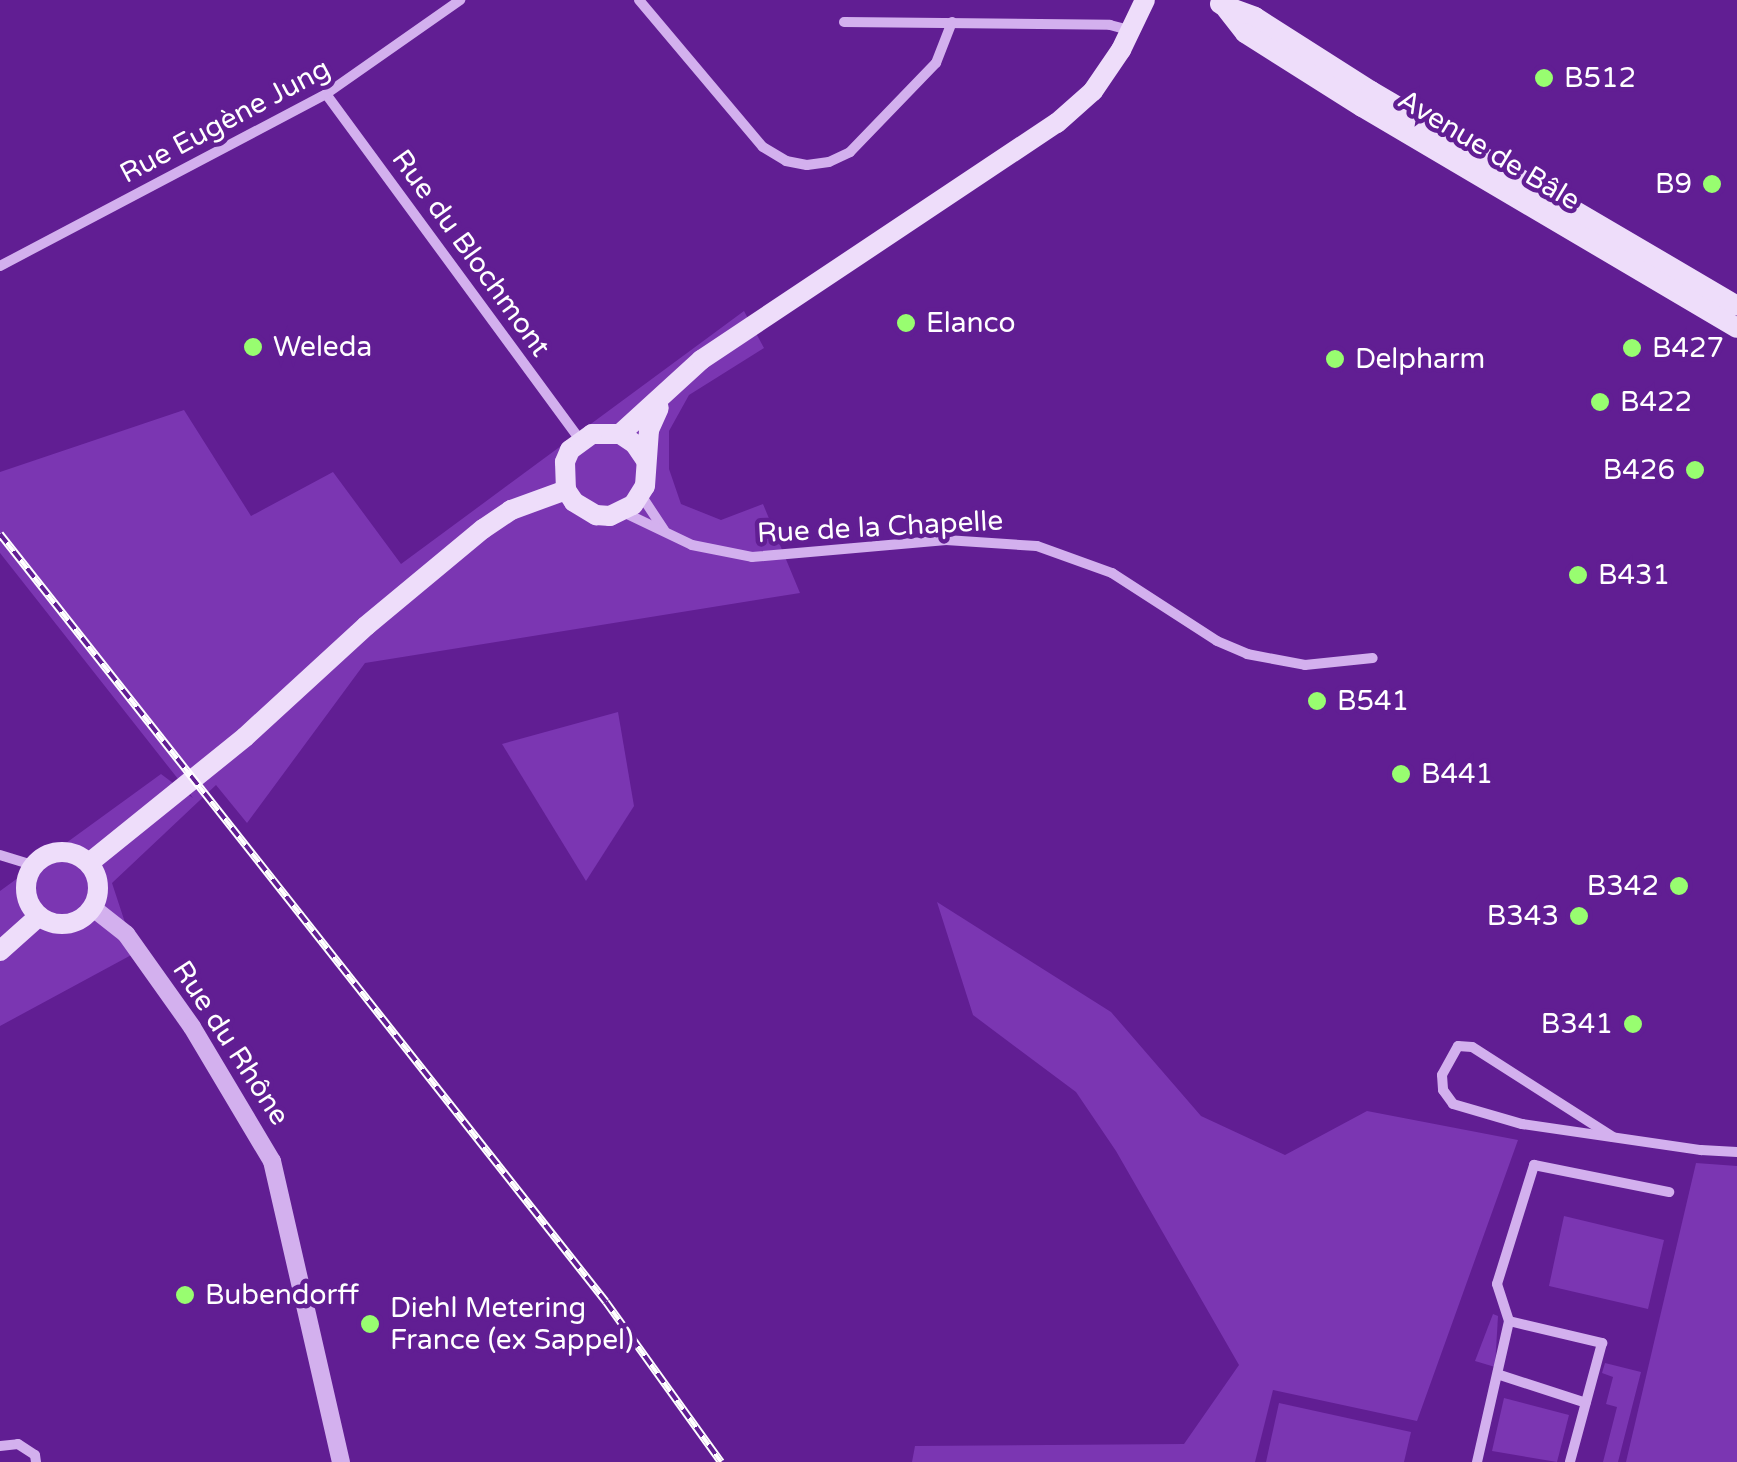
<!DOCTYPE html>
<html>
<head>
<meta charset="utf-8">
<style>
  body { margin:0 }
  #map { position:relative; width:1737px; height:1462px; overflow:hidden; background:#611e93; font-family:"Varela Round",sans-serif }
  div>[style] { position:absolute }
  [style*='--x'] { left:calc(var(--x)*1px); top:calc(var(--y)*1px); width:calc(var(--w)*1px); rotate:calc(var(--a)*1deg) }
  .green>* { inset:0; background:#7b36b2 }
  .minor>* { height:10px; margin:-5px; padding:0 5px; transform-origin:5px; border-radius:5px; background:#d3b0ee }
  .tertiary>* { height:18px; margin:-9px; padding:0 9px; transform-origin:9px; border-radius:9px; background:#d3b0ee }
  .secondary>* { height:20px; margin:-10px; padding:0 10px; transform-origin:10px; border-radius:10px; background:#eeddfa }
  .secondary>.ring { margin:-10px; padding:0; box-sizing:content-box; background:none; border:20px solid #eeddfa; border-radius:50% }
  .rail>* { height:8px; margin-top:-4px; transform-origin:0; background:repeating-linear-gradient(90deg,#611e93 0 11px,#fff 0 22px); box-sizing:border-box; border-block:2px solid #fff }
  .dots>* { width:28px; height:28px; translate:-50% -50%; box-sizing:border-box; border:5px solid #611e93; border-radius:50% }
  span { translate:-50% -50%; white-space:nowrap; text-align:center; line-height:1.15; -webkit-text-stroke:9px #611e93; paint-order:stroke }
  .poi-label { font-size:28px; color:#fff }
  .left { translate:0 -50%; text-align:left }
  .right { translate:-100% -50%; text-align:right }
  .street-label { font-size:28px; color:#fff }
</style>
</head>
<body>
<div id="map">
  <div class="green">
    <i style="clip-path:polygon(744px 311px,764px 348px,689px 395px,669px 431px,669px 469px,681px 504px,721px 520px,763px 504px,800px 593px,365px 663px,247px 823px,216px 785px,112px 883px,135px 953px,0 1026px,0 891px,161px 774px,193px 798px,0 553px,0 472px,184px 410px,251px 516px,333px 472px,401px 564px)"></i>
    <i style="clip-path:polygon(618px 712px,634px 806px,586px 881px,502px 744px)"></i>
    <i style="clip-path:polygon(937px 902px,1111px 1012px,1201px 1116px,1285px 1155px,1367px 1111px,1518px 1140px,1417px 1421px,1273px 1390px,1255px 1462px,912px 1462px,915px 1446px,1184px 1444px,1239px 1365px,1116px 1151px,1076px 1092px,973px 1015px)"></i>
    <i style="clip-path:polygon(1696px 1163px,1737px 1166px,1737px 1462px,1626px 1462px)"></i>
    <i style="clip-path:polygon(1564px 1216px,1664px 1240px,1648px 1309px,1549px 1286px)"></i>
    <i style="clip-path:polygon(1493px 1314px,1498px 1316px,1495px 1367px,1475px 1361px)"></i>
    <i style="clip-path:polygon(1605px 1363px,1641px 1372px,1618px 1462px,1603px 1462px,1617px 1407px,1606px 1404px,1613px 1377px,1602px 1373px)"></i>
    <i style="clip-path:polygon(1504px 1398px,1569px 1415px,1557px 1462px,1492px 1451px)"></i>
    <i style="clip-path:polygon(1279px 1403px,1411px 1432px,1404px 1462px,1266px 1462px)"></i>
  </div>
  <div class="minor">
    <i style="--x:639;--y:0;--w:192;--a:49.9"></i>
    <i style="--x:763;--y:147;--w:27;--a:31"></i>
    <i style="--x:786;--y:161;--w:21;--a:11"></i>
    <i style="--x:807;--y:165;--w:22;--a:-8"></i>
    <i style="--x:829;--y:162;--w:23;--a:-25"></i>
    <i style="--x:850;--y:152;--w:124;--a:-46"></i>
    <i style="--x:936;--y:63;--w:44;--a:-68.7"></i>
    <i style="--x:844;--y:22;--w:266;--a:0.6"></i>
    <i style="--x:1110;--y:25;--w:20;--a:15"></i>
    <i style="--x:326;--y:94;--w:429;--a:53.7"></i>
    <i style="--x:0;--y:266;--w:369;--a:-27.8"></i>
    <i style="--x:326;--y:94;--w:164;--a:-35"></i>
    <i style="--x:641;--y:495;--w:42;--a:56.7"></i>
    <i style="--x:623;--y:512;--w:76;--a:25.6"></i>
    <i style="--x:692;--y:545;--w:61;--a:11.3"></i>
    <i style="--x:752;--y:557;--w:195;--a:-5"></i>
    <i style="--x:946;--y:540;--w:91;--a:3.8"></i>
    <i style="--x:1037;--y:546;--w:80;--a:19.8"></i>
    <i style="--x:1112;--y:573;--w:125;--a:32.9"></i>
    <i style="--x:1217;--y:641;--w:33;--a:23"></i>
    <i style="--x:1247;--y:654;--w:59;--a:10.7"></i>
    <i style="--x:1305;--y:665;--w:68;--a:-5.9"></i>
    <i style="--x:0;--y:855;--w:34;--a:17"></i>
    <i style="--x:1613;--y:1137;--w:167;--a:-147.4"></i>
    <i style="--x:1472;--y:1047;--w:14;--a:-176"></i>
    <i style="--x:1458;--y:1046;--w:33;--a:119"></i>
    <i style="--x:1442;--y:1075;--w:15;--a:86"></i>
    <i style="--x:1443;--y:1090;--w:17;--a:54"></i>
    <i style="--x:1453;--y:1104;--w:72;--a:16.2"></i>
    <i style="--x:1522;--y:1124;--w:181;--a:8.3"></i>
    <i style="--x:1701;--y:1150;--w:36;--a:3"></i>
    <i style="--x:1509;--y:1321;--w:39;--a:-108"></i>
    <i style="--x:1497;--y:1284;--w:125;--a:-72.7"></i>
    <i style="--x:1534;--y:1165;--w:138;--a:11.3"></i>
    <i style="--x:1500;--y:1375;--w:90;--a:18"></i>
    <i style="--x:0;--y:1446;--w:18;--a:-6"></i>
    <i style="--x:18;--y:1444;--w:20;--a:33"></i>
    <i style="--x:35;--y:1455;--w:7;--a:82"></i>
    <i style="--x:1477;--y:1462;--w:145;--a:-77.2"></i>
    <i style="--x:1509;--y:1321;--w:96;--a:13.3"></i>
    <i style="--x:1602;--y:1343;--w:123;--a:105.1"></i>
  </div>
  <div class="tertiary">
    <i style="--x:93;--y:908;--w:42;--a:38.2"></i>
    <i style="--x:126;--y:934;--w:114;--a:54.6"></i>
    <i style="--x:192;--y:1027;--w:156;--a:59.2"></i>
    <i style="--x:272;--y:1161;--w:309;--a:77.1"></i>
  </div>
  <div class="secondary">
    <i style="--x:1220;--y:4;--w:37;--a:20"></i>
    <i style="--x:1255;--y:17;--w:138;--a:32.5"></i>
    <i style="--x:1371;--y:91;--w:424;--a:30.4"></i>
    <i style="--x:1224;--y:6;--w:34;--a:52"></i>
    <i style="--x:1245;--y:33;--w:138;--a:32.3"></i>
    <i style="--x:1362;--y:107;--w:435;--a:30.5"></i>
    <i style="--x:620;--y:434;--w:110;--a:-42.4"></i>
    <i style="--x:701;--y:360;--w:428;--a:-33.7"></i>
    <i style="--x:1057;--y:123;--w:48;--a:-41.6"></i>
    <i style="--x:1093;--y:91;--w:50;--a:-55.7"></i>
    <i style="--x:1121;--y:50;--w:55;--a:-64.4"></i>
    <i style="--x:645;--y:459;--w:18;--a:-124"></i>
    <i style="--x:635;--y:444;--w:18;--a:-146"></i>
    <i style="--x:620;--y:434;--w:28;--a:180"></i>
    <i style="--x:592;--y:434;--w:27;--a:144"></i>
    <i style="--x:570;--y:450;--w:13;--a:113"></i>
    <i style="--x:565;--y:462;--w:28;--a:88"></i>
    <i style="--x:566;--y:490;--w:14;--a:56"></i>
    <i style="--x:574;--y:502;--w:26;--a:31"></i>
    <i style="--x:596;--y:515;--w:14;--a:4"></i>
    <i style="--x:610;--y:516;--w:25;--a:-26"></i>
    <i style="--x:633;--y:505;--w:22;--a:-58"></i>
    <i style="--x:645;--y:486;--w:56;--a:-85.9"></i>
    <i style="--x:649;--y:430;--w:24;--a:-66"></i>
    <i class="ring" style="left:26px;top:852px;width:52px;height:52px"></i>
    <i style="--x:89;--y:863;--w:201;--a:-38.9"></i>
    <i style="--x:245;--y:737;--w:164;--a:-42.5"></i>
    <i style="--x:366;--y:626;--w:152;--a:-39.7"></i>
    <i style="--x:483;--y:529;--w:34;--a:-34"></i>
    <i style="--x:511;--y:510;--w:59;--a:-20"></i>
    <i style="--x:0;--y:951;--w:51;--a:-41.8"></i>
  </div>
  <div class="rail">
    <i style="--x:0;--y:534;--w:978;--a:51.72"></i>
    <i style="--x:606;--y:1302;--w:197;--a:54.3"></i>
  </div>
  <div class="dots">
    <i style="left:1544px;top:78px;background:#98fd70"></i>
    <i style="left:1712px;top:184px;background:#98fd70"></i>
    <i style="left:906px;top:323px;background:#98fd70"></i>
    <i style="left:253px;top:347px;background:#98fd70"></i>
    <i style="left:1632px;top:348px;background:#98fd70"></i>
    <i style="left:1335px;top:359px;background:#98fd70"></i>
    <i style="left:1600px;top:402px;background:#98fd70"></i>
    <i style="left:1695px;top:470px;background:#98fd70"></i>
    <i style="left:1578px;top:575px;background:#98fd70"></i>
    <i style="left:1317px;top:701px;background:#98fd70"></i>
    <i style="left:1401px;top:774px;background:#98fd70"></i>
    <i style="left:1679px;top:886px;background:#98fd70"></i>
    <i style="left:1579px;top:916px;background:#98fd70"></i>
    <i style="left:1633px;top:1024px;background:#98fd70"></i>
    <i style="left:185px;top:1295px;background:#98fd70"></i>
    <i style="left:370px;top:1324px;background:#98fd70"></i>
  </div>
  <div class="poi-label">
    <span class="left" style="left:1564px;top:78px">B512</span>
    <span class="right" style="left:1692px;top:184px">B9</span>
    <span class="left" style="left:926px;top:323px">Elanco</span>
    <span class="left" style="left:273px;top:347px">Weleda</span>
    <span class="left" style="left:1652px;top:348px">B427</span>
    <span class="left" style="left:1355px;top:359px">Delpharm</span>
    <span class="left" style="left:1620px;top:402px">B422</span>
    <span class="right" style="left:1675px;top:470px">B426</span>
    <span class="left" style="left:1598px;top:575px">B431</span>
    <span class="left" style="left:1337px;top:701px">B541</span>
    <span class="left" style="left:1421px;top:774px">B441</span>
    <span class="right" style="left:1659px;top:886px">B342</span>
    <span class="right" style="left:1559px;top:916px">B343</span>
    <span class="right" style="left:1613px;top:1024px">B341</span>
    <span class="left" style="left:205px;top:1295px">Bubendorff</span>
    <span class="left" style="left:390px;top:1324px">Diehl Metering<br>France (ex Sappel)</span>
  </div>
  <div class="street-label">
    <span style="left:225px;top:121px;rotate:-28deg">Rue Eugène Jung</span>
    <span style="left:1489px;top:150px;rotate:31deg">Avenue de Bâle</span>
    <span style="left:471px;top:253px;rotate:54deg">Rue du Blochmont</span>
    <span style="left:880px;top:527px;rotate:-3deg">Rue de la Chapelle</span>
    <span style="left:231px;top:1043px;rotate:57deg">Rue du Rhône</span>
  </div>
</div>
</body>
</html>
